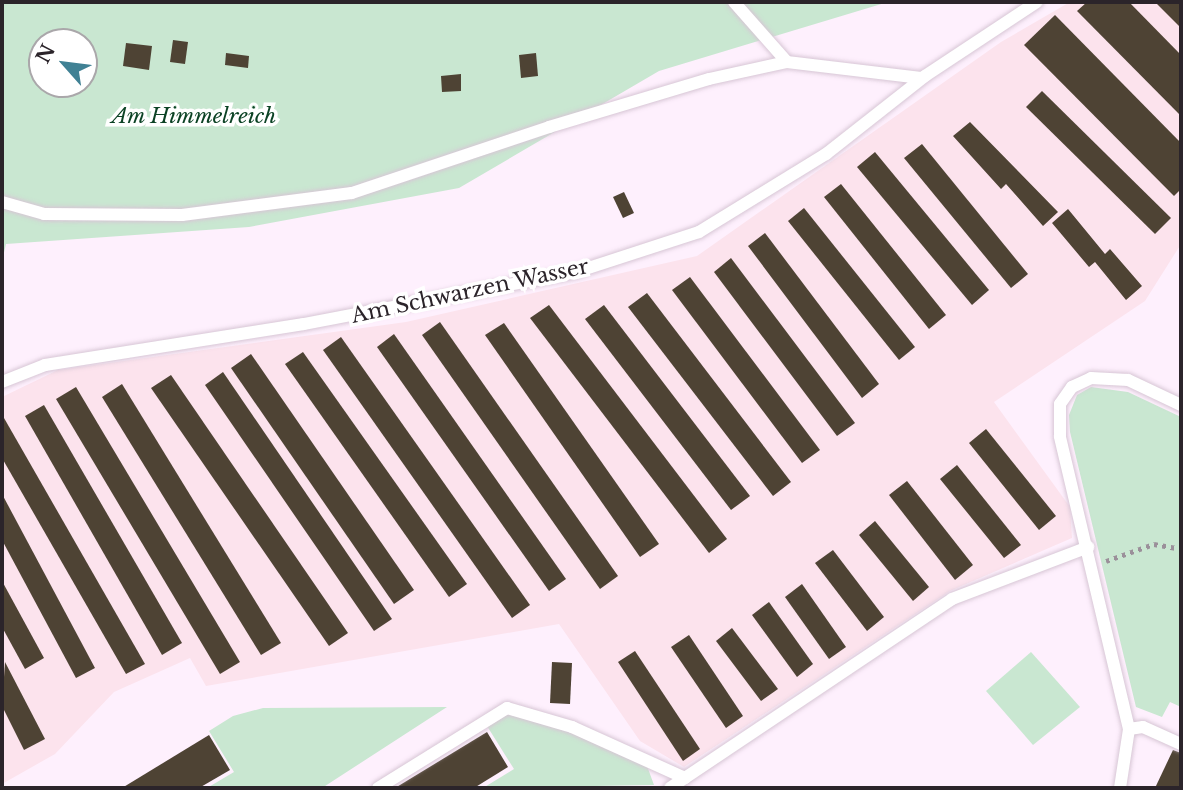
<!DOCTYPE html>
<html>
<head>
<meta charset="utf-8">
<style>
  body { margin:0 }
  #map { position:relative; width:1183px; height:790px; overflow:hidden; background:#fef0fd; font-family:"Libre Baskerville",serif }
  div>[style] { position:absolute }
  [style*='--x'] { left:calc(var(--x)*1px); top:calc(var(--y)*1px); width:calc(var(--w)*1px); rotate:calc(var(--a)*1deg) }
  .industrial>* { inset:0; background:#fce3ed }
  .green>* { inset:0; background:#c9e7d1 }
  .building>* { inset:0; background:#4e4334 }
  .path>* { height:4.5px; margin-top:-2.25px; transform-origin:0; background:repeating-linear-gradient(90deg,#9b909a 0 3.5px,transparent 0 8.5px) }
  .roads { filter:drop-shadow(0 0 2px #d7c6d5) drop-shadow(0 0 2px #d7c6d5) }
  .service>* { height:12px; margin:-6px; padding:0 6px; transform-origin:6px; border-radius:6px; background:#fff }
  span { translate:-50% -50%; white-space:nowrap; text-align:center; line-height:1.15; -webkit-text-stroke:7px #fff; paint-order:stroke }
  .park-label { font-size:21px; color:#0b4224; font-style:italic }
  .street-label { font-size:21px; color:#2b242a }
  .frame { position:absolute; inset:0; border:4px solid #2b242a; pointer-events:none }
  .north { position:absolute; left:28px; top:28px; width:70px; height:70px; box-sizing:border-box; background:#fff; border:2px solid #aaa7aa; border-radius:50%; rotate:298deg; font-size:19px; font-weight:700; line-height:28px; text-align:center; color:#2b242a }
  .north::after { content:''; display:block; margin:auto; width:24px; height:32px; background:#408194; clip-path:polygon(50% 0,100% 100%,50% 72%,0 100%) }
</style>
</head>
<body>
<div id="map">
  <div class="industrial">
    <i style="clip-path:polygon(1070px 2px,1181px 2px,1181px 244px,1145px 301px,994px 402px,1070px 507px,1072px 538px,950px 591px,684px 767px,640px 741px,559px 624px,206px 686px,190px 658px,114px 692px,55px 754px,2px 784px,2px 397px,58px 370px,406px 322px,697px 256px,1001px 42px)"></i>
  </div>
  <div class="green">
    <i style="clip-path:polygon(evenodd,2px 2px,888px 2px,659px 71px,459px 188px,249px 227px,6px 244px,2px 261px,2px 2px,42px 42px,84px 42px,84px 84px,42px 84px,42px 42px)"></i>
    <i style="clip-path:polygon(1091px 387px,1128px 392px,1181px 417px,1181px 707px,1170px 702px,1162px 717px,1136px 707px,1070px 432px,1069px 415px,1077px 395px)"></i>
    <i style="clip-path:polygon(1031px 652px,1080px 707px,1033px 745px,986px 691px)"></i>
    <i style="clip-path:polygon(447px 707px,322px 788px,207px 788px,234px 772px,209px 731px,233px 716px,263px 708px)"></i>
    <i style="clip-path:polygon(506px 714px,566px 728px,646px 763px,654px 785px,483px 788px,514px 769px,487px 726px)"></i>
  </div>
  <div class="building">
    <i style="clip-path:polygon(1087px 2px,1129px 2px,1181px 55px,1181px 116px,1077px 11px)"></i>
    <i style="clip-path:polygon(1155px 2px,1181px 2px,1181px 28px)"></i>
    <i style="clip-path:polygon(1055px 15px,1181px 143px,1181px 189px,1174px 196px,1024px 45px)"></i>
    <i style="clip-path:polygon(173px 40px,188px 42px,185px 64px,170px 62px)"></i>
    <i style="clip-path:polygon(126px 43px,152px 46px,149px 70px,123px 66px)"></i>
    <i style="clip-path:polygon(226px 53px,249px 56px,248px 68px,225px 65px)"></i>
    <i style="clip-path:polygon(536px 53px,538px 76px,521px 78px,519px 55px)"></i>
    <i style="clip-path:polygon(461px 74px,461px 91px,442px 92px,441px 76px)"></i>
    <i style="clip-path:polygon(1042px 91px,1171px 218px,1155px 234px,1026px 107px)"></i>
    <i style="clip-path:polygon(970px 122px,1058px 212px,1043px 226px,1006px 184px,1001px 189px,953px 136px)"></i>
    <i style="clip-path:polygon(922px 144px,1028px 274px,1011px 288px,904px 158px)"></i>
    <i style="clip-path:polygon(875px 152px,989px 290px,972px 305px,857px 167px)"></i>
    <i style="clip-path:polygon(841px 184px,946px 315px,929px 329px,824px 197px)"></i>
    <i style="clip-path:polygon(624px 192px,634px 213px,623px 218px,613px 197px)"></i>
    <i style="clip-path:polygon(804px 208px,915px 347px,899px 360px,788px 221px)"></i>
    <i style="clip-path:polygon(1068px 209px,1105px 254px,1110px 249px,1142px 286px,1126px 300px,1095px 262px,1089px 267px,1052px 223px)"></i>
    <i style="clip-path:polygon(765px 233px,879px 384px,862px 398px,748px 246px)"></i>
    <i style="clip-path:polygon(731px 258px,855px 423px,837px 436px,714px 272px)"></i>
    <i style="clip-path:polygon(690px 277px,820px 450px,802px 463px,672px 290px)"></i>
    <i style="clip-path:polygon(647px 293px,791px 482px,773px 496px,628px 307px)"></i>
    <i style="clip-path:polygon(549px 305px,727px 539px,709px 553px,530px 318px)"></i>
    <i style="clip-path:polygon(604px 305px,750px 496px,731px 510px,585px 319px)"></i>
    <i style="clip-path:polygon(440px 322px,618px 576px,600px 589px,422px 335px)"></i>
    <i style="clip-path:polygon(504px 323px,659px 544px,640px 557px,485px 335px)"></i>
    <i style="clip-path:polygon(394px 334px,566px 579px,549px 591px,377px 347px)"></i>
    <i style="clip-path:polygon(341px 337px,530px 605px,512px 618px,323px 350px)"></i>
    <i style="clip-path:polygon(303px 352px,467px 584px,449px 597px,285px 364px)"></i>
    <i style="clip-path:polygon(251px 354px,414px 590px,394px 604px,231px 368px)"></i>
    <i style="clip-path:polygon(223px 372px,392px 619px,374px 631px,205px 385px)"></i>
    <i style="clip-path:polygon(171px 375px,348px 633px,329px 646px,151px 388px)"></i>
    <i style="clip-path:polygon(122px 384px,281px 643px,261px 655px,102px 397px)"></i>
    <i style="clip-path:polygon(76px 387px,240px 662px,220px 674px,56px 399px)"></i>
    <i style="clip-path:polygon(44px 405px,182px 643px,162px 655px,25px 416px)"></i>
    <i style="clip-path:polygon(4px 418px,145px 664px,126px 674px,2px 458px)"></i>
    <i style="clip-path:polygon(986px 429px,1056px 516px,1039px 530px,969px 443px)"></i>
    <i style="clip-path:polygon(957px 465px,1021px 545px,1004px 558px,940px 479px)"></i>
    <i style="clip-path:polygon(907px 481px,973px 565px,955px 580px,889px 495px)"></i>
    <i style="clip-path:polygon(2px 494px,95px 668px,76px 678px,2px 540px)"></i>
    <i style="clip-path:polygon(875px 521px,929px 587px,913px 601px,859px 535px)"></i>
    <i style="clip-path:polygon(833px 550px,884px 617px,867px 631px,815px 563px)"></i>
    <i style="clip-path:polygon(2px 581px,44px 658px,25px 669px,2px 627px)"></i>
    <i style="clip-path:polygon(802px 584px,846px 647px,829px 659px,785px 597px)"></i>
    <i style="clip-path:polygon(769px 602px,813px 664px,797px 677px,752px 615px)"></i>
    <i style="clip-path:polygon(732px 628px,778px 689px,761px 701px,716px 641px)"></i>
    <i style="clip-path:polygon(689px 635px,743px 716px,726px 728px,671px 647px)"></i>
    <i style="clip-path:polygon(635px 651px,700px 749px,683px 761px,618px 662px)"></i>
    <i style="clip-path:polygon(5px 662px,45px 739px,24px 750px,2px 706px)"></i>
    <i style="clip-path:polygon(552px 662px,572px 663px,570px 704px,550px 703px)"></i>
    <i style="clip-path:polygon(487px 732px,508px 767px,474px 788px,395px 788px)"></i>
    <i style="clip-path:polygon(209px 735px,230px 770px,199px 788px,122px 788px)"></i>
    <i style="clip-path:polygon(1173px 750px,1181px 753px,1181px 788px,1155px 788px)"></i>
  </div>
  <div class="path">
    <i style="--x:1106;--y:561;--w:51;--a:-19.5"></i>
    <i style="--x:1154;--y:544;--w:27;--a:10"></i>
  </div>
  <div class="roads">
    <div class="service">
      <i style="--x:734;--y:2;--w:80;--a:48.5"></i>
      <i style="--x:787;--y:62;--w:135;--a:6.8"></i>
      <i style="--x:2;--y:202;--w:44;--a:15.9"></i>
      <i style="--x:44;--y:214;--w:138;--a:0.4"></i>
      <i style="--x:182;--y:215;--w:171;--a:-7.4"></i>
      <i style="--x:352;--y:193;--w:208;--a:-18.5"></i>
      <i style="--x:549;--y:127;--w:167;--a:-16.7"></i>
      <i style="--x:709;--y:79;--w:80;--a:-12.3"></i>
      <i style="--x:2;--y:382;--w:46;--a:-21.6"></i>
      <i style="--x:45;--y:365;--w:262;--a:-9"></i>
      <i style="--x:304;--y:324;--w:277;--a:-10.8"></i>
      <i style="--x:576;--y:272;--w:129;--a:-18"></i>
      <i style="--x:699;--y:232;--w:149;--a:-31.6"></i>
      <i style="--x:826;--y:154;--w:126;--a:-38.2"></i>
      <i style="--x:925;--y:76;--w:134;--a:-33.5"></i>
      <i style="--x:1129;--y:729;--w:14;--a:-8"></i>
      <i style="--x:1143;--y:727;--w:42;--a:24.1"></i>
      <i style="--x:378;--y:788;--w:152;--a:-31.8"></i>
      <i style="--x:507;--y:708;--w:68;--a:16.3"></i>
      <i style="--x:572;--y:727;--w:124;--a:24.3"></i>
      <i style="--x:670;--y:788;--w:339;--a:-33.8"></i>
      <i style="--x:952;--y:599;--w:146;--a:-20.9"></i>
      <i style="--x:1120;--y:788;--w:60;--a:-81.3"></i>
      <i style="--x:1129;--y:729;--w:301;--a:-103.3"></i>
      <i style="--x:1060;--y:436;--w:32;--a:-90"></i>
      <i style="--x:1060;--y:404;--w:21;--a:-55"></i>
      <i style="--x:1072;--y:387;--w:21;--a:-25"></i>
      <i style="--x:1091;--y:378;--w:37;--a:3"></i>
      <i style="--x:1128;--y:380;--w:59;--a:25.3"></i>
    </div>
  </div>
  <div class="park-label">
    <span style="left:194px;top:116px">Am Himmelreich</span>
  </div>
  <div class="street-label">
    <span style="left:470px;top:291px;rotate:-12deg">Am Schwarzen Wasser</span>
  </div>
  <div class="frame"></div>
  <div class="north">N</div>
</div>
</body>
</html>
